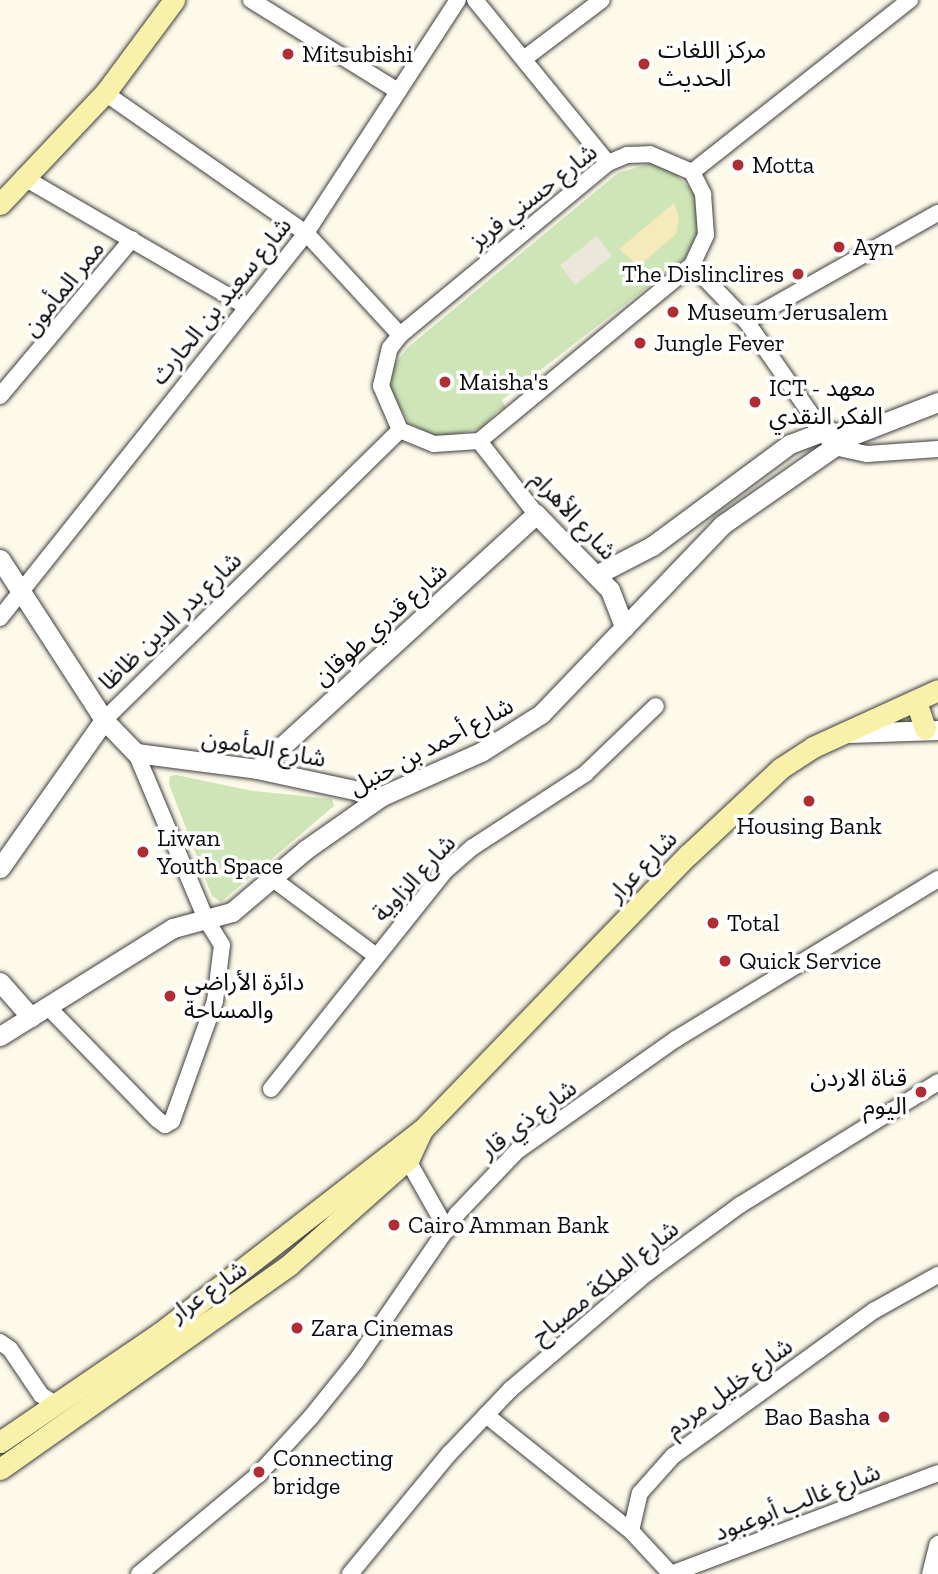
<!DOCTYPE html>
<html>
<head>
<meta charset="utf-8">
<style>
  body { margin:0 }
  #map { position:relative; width:938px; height:1574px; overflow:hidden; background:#fefaea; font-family:"Zilla Slab","Noto Sans Arabic",serif }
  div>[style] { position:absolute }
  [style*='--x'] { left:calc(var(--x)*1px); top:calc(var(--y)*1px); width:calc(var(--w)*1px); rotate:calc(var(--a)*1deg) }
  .green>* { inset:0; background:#cee5b7 }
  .sand>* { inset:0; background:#f6e9ba }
  .plaza>* { inset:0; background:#ece7db }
  .roads { filter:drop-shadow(0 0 2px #3e3e3e) drop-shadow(0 0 2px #3e3e3e) }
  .minor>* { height:16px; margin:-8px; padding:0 8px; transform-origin:8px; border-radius:8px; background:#fff }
  .tertiary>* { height:19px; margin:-9.5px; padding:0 9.5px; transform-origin:9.5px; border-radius:9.5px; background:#fff }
  .secondary>* { height:21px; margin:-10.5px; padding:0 10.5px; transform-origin:10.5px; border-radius:10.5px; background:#f9f1a9 }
  .dots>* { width:19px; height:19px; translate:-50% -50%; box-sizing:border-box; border:4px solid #fff; border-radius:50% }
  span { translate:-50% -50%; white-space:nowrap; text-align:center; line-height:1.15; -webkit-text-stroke:7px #fff; paint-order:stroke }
  .poi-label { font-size:24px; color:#0b0b0b }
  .left { translate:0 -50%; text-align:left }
  .right { translate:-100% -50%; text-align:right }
  .street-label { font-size:24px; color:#0b0b0b }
</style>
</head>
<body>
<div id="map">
  <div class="green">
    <i style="clip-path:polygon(651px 163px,672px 169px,694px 194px,699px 229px,686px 257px,502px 400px,506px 408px,497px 411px,482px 428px,439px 438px,410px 424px,391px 392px,392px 369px,407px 348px,618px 173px)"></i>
    <i style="clip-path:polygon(176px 775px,253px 791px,332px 799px,334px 806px,221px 902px,212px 896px,169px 784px,170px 776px)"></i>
  </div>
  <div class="sand">
    <i style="clip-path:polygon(674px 203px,679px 218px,676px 234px,639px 266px,619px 249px)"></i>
  </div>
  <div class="plaza">
    <i style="clip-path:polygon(597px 236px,612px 256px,575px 285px,560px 265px)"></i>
  </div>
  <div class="roads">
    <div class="minor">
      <i style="--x:251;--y:0;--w:173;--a:31.8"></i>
      <i style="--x:475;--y:0;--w:210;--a:50.8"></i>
      <i style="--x:525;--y:58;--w:96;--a:-37"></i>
      <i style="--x:105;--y:93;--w:245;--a:34.9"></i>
      <i style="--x:306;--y:233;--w:139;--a:47.3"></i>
      <i style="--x:650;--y:154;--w:46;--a:23.2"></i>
      <i style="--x:692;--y:172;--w:25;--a:63"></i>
      <i style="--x:703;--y:194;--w:41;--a:85.8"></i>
      <i style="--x:706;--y:235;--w:33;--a:115"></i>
      <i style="--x:692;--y:265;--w:276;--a:140.4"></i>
      <i style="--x:479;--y:441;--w:45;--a:176.2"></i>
      <i style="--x:434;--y:444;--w:37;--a:-158"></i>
      <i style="--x:400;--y:430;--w:48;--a:-113.4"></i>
      <i style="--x:381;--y:386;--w:39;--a:-77"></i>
      <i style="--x:390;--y:348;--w:16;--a:-52"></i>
      <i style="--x:400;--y:335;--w:270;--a:-39.6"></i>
      <i style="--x:608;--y:163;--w:21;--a:-23"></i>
      <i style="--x:627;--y:155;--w:23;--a:-2"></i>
      <i style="--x:692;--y:172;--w:278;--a:-38.3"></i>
      <i style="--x:23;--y:177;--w:259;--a:30.1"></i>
      <i style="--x:692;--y:265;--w:78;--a:46"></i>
      <i style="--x:746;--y:321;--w:154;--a:55.1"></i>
      <i style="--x:834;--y:447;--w:34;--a:12"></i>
      <i style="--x:867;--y:454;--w:71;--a:-4"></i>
      <i style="--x:746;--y:321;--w:220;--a:-29.4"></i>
      <i style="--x:0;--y:396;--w:205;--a:-49.9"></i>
      <i style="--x:479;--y:441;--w:93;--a:52"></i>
      <i style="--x:0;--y:618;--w:492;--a:-51.5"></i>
      <i style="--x:306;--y:233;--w:278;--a:-56.9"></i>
      <i style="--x:104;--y:720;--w:414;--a:-44.4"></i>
      <i style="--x:273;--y:879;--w:127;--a:36.7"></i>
      <i style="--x:48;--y:1007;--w:156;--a:45.8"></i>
      <i style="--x:157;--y:1119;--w:10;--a:37"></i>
      <i style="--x:165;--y:1125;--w:8;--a:-30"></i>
      <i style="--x:172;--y:1121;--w:127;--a:-70.3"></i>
      <i style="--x:215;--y:1001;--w:56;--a:-82.9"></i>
      <i style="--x:222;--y:945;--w:31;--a:-122"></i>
      <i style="--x:206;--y:919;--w:180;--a:-112.9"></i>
      <i style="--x:271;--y:1089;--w:278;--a:-51.4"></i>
      <i style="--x:444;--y:872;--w:38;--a:-41"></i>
      <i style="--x:473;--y:847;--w:134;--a:-33.1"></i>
      <i style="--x:585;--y:774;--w:98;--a:-43.8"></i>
      <i style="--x:402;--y:1150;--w:92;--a:60.6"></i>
      <i style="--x:0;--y:1342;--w:12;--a:35"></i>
      <i style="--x:10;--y:1349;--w:55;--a:56"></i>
      <i style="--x:41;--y:1395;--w:19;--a:32"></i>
      <i style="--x:486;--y:1415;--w:186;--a:38.7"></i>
      <i style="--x:631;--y:1531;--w:59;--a:47.1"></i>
      <i style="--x:631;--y:1531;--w:39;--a:-77"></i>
      <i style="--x:640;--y:1493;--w:50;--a:-48.3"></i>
      <i style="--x:673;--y:1456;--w:249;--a:-35.9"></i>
      <i style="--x:875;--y:1310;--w:72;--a:-29.1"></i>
      <i style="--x:139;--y:1574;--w:155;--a:-39.8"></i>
      <i style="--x:258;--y:1475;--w:79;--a:-47.6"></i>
      <i style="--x:311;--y:1417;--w:72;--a:-51.2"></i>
      <i style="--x:356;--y:1361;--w:178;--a:-55.5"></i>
      <i style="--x:457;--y:1214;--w:87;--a:-46.4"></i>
      <i style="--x:517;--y:1151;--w:194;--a:-35.2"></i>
      <i style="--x:676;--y:1039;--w:307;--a:-31.4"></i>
      <i style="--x:350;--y:1574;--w:156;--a:-50.5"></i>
      <i style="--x:449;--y:1454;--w:90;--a:-46.4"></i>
      <i style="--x:511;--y:1389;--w:179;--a:-40.5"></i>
      <i style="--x:647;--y:1273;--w:115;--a:-36.2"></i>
      <i style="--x:740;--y:1205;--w:233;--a:-31.8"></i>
      <i style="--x:671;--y:1574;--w:285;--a:-20.7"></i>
    </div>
    <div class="tertiary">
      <i style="--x:0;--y:559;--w:192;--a:57.1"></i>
      <i style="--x:104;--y:720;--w:46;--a:45.9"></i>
      <i style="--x:136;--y:753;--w:122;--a:7.5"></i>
      <i style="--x:257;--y:769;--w:128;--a:12.2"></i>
      <i style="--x:596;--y:575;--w:63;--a:-27.4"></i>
      <i style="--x:652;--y:546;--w:172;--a:-36.5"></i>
      <i style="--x:790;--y:444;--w:39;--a:-21"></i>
      <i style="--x:826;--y:430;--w:23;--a:18"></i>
      <i style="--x:848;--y:733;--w:90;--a:-1.9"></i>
      <i style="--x:257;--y:769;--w:378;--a:-42.4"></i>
      <i style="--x:536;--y:514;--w:106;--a:45.8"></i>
      <i style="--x:610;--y:590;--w:40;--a:69"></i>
      <i style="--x:0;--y:868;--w:181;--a:-54.9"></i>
      <i style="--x:0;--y:982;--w:47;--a:48.5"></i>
      <i style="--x:0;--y:1036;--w:204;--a:-32"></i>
      <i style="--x:173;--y:928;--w:61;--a:-15.2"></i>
      <i style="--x:232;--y:912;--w:96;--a:-40.3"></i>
      <i style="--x:305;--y:850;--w:94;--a:-35"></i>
      <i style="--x:382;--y:796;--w:108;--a:-24"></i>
      <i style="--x:481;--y:752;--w:71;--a:-32.3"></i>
      <i style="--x:541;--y:714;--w:262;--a:-46.2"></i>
      <i style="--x:722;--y:525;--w:154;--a:-34.9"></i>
      <i style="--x:848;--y:437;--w:97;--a:-21.3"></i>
      <i style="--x:931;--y:1574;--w:30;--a:-76"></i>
    </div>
    <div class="secondary">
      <i style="--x:0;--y:204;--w:153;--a:-46.6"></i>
      <i style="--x:105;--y:93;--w:116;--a:-53.4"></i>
      <i style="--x:916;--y:701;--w:29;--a:72"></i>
      <i style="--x:0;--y:1442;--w:194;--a:-34.3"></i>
      <i style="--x:160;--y:1333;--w:331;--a:-37.8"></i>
      <i style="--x:422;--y:1130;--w:383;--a:-46"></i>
      <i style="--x:688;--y:855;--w:127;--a:-43.1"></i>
      <i style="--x:781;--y:768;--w:38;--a:-33"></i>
      <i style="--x:813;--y:747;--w:137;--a:-24.5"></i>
      <i style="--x:0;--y:1469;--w:354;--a:-35.2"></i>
      <i style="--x:289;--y:1265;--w:161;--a:-41.7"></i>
      <i style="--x:409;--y:1158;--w:31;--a:-65"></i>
    </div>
  </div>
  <div class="dots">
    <i style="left:288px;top:54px;background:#b02e33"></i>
    <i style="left:644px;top:64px;background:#b02e33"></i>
    <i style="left:738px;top:165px;background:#b02e33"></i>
    <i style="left:839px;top:247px;background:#b02e33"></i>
    <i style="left:798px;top:274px;background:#b02e33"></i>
    <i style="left:673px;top:312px;background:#b02e33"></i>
    <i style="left:640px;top:343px;background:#b02e33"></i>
    <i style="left:445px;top:382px;background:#b02e33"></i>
    <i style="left:755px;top:402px;background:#b02e33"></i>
    <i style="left:809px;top:801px;background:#b02e33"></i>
    <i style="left:143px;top:852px;background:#b02e33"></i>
    <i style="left:713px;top:923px;background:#b02e33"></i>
    <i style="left:725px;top:961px;background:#b02e33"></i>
    <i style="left:170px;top:996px;background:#b02e33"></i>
    <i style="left:921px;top:1092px;background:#b02e33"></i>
    <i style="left:394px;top:1225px;background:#b02e33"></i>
    <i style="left:297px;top:1328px;background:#b02e33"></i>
    <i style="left:884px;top:1417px;background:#b02e33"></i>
    <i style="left:259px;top:1472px;background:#b02e33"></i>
  </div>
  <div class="poi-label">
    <span class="left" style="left:658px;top:64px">مركز اللغات<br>الحديث</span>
    <span class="left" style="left:302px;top:54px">Mitsubishi</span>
    <span class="left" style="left:752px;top:165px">Motta</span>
    <span class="left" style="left:853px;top:247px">Ayn</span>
    <span class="right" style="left:784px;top:274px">The Dislinclires</span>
    <span class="left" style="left:687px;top:312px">Museum Jerusalem</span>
    <span class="left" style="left:654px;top:343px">Jungle Fever</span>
    <span class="left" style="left:459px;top:382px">Maisha's</span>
    <span class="left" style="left:769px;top:402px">ICT - معهد<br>الفكر النقدي</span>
    <span style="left:809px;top:826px">Housing Bank</span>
    <span class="left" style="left:157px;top:852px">Liwan<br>Youth Space</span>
    <span class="left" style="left:727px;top:923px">Total</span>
    <span class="left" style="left:739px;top:961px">Quick Service</span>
    <span class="left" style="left:184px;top:996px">دائرة الأراضي<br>والمساحة</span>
    <span class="right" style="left:907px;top:1092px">قناة الاردن<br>اليوم</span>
    <span class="left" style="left:408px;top:1225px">Cairo Amman Bank</span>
    <span class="left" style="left:311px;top:1328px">Zara Cinemas</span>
    <span class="right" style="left:870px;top:1417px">Bao Basha</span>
    <span class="left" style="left:273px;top:1472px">Connecting<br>bridge</span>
  </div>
  <div class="street-label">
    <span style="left:533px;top:196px;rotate:-38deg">شارع حسني فريز</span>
    <span style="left:63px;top:288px;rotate:-51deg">ممر المأمون</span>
    <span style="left:221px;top:301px;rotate:-51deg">شارع سعيد بن الحارث</span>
    <span style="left:574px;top:515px;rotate:47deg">شارع الأهرام</span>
    <span style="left:170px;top:621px;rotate:-44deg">شارع بدر الدين ظاظا</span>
    <span style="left:380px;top:624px;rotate:-42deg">شارع قدري طوقان</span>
    <span style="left:431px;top:746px;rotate:-28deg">شارع أحمد بن حنبل</span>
    <span style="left:264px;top:748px;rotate:10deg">شارع المأمون</span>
    <span style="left:642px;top:866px;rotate:-46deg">شارع عرار</span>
    <span style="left:414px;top:878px;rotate:-47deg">شارع الزاوية</span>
    <span style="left:528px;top:1119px;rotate:-37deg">شارع ذي قار</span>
    <span style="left:605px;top:1282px;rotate:-39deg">شارع الملكة مصباح</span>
    <span style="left:208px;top:1291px;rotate:-35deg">شارع عرار</span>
    <span style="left:729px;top:1387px;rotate:-36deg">شارع خليل مردم</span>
    <span style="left:797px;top:1502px;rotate:-21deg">شارع غالب أبوعبود</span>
  </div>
</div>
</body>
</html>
